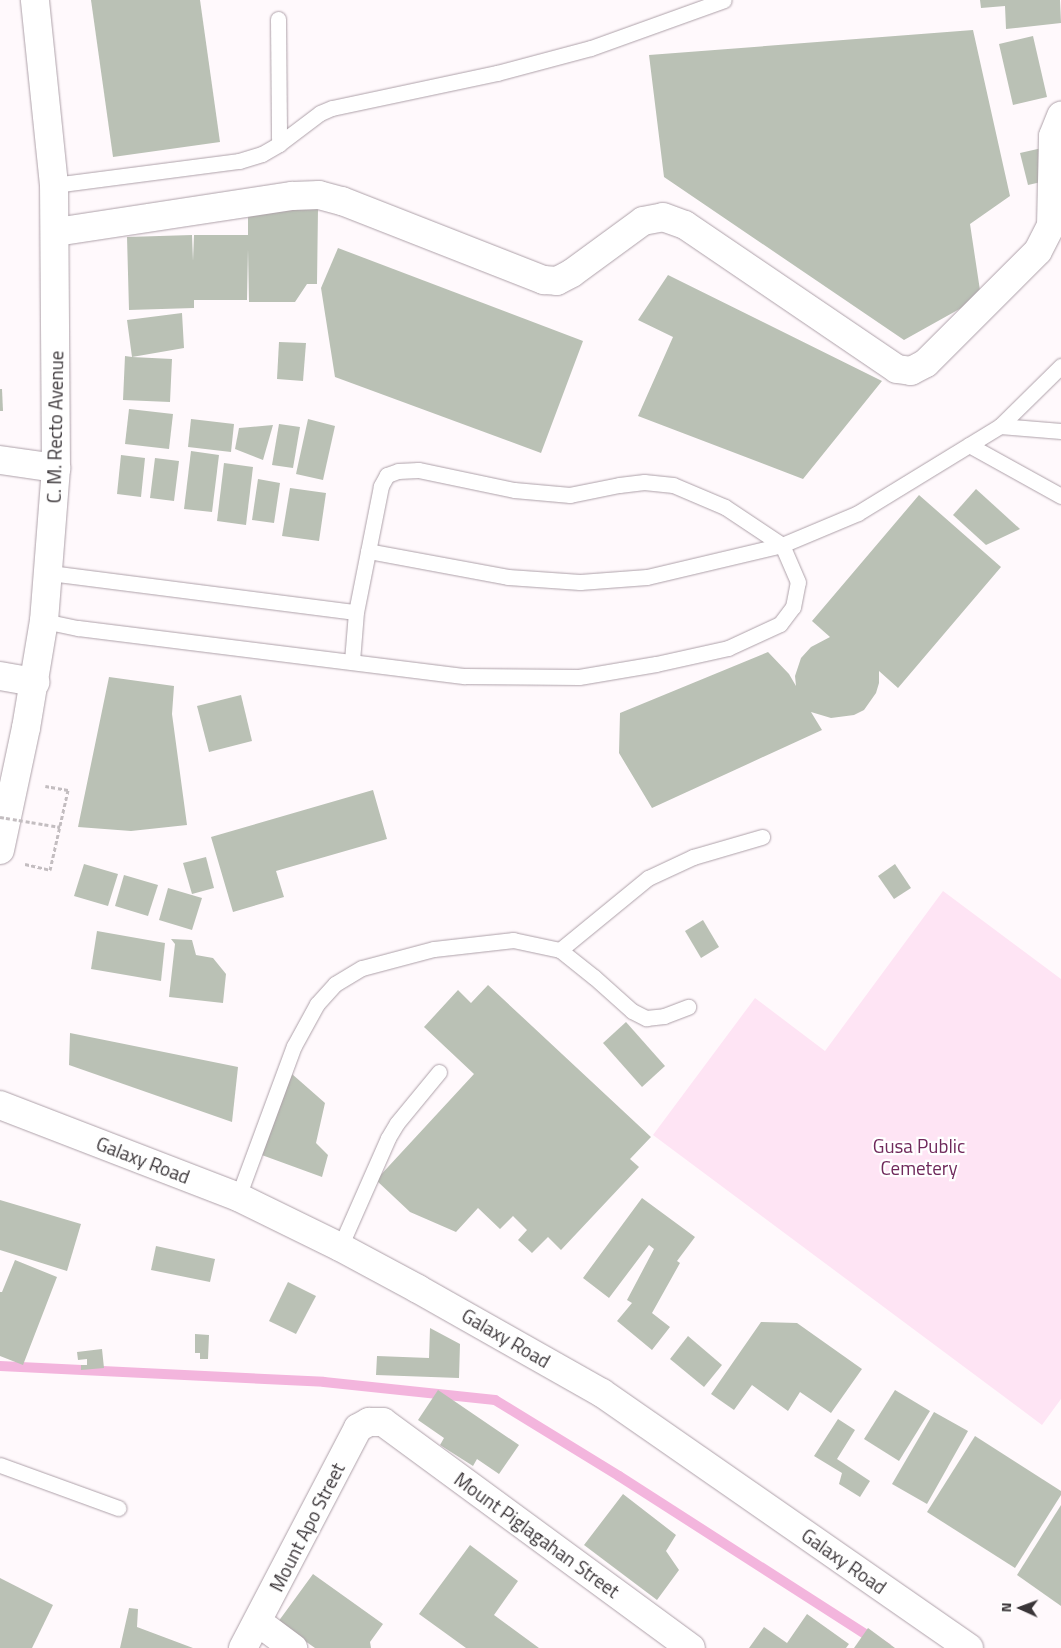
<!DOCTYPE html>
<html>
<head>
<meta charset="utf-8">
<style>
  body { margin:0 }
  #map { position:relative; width:1061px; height:1648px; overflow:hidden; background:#fff9fc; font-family:"Titillium Web",sans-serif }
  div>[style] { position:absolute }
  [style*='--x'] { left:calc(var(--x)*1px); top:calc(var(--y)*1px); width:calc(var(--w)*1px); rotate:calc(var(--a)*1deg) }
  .green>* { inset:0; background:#fee4f4 }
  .stream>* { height:10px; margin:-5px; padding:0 5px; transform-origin:5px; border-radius:5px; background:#f3b5dd }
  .building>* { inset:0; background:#bac1b5 }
  .path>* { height:3px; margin-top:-1.5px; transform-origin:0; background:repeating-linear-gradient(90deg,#c3bdc0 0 4px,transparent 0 6.5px) }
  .roads { filter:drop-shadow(0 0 1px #aea1a9) drop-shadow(0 0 1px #aea1a9) }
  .lane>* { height:15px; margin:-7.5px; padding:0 7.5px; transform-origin:7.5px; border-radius:7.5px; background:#fff }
  .street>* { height:28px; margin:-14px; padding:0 14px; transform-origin:14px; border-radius:14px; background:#fff }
  .secondary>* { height:28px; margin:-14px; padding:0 14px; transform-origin:14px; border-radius:14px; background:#fff }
  .primary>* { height:28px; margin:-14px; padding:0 14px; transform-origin:14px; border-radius:14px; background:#fff }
  .highway>* { height:28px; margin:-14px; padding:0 14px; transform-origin:14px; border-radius:14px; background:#fff }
  .path-bridge>* { height:3px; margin-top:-1.5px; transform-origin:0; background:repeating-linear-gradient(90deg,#c3bdc0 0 4px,transparent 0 6.5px) }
  span { translate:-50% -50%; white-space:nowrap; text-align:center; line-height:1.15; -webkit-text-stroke:4.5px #fff; paint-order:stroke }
  .street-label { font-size:19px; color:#3a3538 }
  .park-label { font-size:19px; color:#6f295b }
  .north { position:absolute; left:996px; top:1583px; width:50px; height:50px; -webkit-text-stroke:4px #fff; paint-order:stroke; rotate:272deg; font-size:14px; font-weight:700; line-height:20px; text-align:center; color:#3a3538 }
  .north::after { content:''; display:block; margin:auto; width:18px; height:22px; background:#3a3538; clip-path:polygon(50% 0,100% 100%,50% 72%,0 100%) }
</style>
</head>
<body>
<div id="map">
  <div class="green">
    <i style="clip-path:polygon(943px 891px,1061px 979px,1061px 1399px,1042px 1425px,653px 1135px,755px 998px,825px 1051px)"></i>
  </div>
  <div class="stream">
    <i style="--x:0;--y:1366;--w:324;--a:2.8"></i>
    <i style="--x:324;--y:1382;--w:172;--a:6"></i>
    <i style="--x:495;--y:1400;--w:145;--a:31.5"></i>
    <i style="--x:619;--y:1476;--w:318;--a:32.7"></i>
  </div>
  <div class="building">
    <i style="clip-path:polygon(91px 0,200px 0,220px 142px,113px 157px)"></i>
    <i style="clip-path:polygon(980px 0,1060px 0,1061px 23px,1006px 29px,1005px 6px,981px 8px)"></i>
    <i style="clip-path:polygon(973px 30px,1010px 196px,970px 224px,981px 297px,904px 340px,664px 177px,649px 55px)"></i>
    <i style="clip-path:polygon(1033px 36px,1047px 97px,1013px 105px,999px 44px)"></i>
    <i style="clip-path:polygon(1042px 148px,1050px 180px,1028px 185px,1020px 153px)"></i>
    <i style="clip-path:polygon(318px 209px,317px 284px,307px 284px,295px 302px,249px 302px,248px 249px,247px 300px,194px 300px,194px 308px,129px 310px,127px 237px,192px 235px,193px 261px,194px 235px,248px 235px,248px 210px)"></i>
    <i style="clip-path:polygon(338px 248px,583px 341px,541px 453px,335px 377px,321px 288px)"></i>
    <i style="clip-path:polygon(668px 275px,882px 381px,803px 479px,638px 416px,673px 337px,638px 320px)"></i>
    <i style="clip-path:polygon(182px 313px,184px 348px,132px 357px,172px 359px,170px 402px,123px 400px,125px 356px,132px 357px,127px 320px)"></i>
    <i style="clip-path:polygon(279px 342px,306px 343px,303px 381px,277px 379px)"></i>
    <i style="clip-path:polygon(0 389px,2px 389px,3px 411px,0 411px)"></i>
    <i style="clip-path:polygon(129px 409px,173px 414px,169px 449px,125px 444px)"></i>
    <i style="clip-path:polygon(191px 419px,234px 424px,231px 452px,188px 447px)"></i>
    <i style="clip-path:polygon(308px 419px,335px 426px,323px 480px,296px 474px)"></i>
    <i style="clip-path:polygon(279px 424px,300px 427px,293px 468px,272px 465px)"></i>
    <i style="clip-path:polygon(273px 425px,263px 460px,235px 449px,239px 428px)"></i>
    <i style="clip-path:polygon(191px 451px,219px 455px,212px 512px,184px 509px)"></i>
    <i style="clip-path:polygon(121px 455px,145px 458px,141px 497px,117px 494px)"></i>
    <i style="clip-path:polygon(155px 458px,179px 461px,174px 501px,150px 498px)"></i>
    <i style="clip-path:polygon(224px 463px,253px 467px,246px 525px,217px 521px)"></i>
    <i style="clip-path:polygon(258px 479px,280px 483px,274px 523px,252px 520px)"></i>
    <i style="clip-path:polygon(290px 488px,326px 493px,319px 541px,282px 536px)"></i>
    <i style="clip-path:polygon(976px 489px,1020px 529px,986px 545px,953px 515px)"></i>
    <i style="clip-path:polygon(919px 495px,1001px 567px,898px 688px,879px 671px,879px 683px,876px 693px,864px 710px,854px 715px,831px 718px,811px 712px,822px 730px,652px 808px,619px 753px,620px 713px,768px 652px,789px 674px,796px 686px,795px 676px,801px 658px,811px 647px,830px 637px,812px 621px)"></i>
    <i style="clip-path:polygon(109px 677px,174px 686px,172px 714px,187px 825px,131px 831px,78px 827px)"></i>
    <i style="clip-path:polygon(241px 695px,252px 741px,209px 752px,197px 706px)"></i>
    <i style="clip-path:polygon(373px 790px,387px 839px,276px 871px,284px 897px,233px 912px,211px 837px)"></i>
    <i style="clip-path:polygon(206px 857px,214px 888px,192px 894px,183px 863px)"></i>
    <i style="clip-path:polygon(84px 864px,118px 874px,108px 906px,74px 896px)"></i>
    <i style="clip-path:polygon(895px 864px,911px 888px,894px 899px,878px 876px)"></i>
    <i style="clip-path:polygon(124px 875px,158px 885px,148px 916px,115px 906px)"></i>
    <i style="clip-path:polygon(168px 888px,202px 898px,192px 930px,159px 920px)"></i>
    <i style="clip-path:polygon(703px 920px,719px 947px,701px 958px,685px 931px)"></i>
    <i style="clip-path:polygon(97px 931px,165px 943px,161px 981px,91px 969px)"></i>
    <i style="clip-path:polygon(171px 939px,192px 940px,196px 955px,213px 958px,226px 974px,223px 1003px,169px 997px,175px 944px)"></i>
    <i style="clip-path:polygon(488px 985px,651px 1137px,630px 1159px,639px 1167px,561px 1250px,548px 1237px,532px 1253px,518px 1240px,527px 1230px,513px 1216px,500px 1229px,478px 1208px,456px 1232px,410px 1212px,376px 1180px,474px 1074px,424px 1027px,458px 990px,471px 1003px)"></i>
    <i style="clip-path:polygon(626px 1022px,665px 1066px,642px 1087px,603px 1043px)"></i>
    <i style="clip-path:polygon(70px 1033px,238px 1067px,232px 1122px,69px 1065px)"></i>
    <i style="clip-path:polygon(292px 1074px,325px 1103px,316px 1143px,328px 1155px,322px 1177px,259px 1154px)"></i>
    <i style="clip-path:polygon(642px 1198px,695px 1237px,677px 1261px,680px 1263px,652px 1313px,670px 1327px,652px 1350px,617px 1321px,632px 1303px,627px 1300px,654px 1249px,649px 1245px,609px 1298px,583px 1278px)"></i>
    <i style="clip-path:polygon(0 1200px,81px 1224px,67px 1271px,0 1250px)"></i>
    <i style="clip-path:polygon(156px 1246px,215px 1259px,210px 1282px,151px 1270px)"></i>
    <i style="clip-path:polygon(15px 1260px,57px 1277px,23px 1365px,0 1356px,0 1292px,2px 1292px)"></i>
    <i style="clip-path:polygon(288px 1282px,316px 1296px,296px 1334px,269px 1321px)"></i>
    <i style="clip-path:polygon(761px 1322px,797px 1323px,862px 1369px,831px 1413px,800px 1392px,788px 1411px,752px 1385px,734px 1410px,711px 1394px)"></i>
    <i style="clip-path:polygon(430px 1328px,460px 1344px,459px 1378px,376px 1375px,377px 1356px,429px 1358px)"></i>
    <i style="clip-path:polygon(195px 1334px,209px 1335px,208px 1359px,200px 1359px,200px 1353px,195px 1353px)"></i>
    <i style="clip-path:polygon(688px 1336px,722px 1365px,704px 1387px,670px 1359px)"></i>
    <i style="clip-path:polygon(102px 1349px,104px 1368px,81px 1370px,81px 1365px,87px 1365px,87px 1359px,78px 1360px,77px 1352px)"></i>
    <i style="clip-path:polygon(438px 1390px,519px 1445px,499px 1474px,477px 1459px,473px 1466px,440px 1445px,444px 1438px,418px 1420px)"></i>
    <i style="clip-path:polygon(895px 1390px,930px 1411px,899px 1461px,864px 1439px)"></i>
    <i style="clip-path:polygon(934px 1412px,968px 1431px,927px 1504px,892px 1484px)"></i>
    <i style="clip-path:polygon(838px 1419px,855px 1430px,837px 1459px,870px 1481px,860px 1497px,839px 1484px,842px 1473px,814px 1456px)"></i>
    <i style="clip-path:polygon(975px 1436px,1061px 1491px,1061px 1495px,1015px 1568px,927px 1512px)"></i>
    <i style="clip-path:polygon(623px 1494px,676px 1535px,666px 1551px,679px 1570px,657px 1600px,584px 1545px)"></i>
    <i style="clip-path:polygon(1061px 1505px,1061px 1606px,1017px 1575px)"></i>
    <i style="clip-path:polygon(470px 1545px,518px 1581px,494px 1615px,539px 1648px,466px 1648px,419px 1614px)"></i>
    <i style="clip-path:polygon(313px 1574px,383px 1624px,370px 1642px,371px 1648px,315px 1648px,278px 1622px)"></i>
    <i style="clip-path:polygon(0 1578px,53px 1605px,32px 1648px,0 1648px)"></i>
    <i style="clip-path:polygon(129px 1608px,138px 1609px,137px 1627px,193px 1648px,120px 1648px)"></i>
    <i style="clip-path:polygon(807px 1614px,849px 1644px,846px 1648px,749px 1648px,764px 1627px,787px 1643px)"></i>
    <i style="clip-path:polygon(868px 1628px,895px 1648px,854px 1648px)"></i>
  </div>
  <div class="path">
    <i style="--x:25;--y:864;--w:26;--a:13"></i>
    <i style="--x:50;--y:870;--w:82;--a:-77.3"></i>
    <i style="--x:68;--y:790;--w:23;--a:-170"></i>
  </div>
  <div class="roads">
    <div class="lane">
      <i style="--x:278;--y:19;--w:125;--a:89.5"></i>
      <i style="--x:54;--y:185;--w:187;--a:-7.4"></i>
      <i style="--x:239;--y:161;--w:24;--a:-17"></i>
      <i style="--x:262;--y:154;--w:20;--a:-30"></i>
      <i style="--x:279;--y:144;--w:51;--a:-37.1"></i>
      <i style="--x:320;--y:113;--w:13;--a:-23"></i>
      <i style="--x:332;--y:108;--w:169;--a:-12"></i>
      <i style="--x:497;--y:73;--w:97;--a:-14.9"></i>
      <i style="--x:591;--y:48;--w:141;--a:-19.8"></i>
      <i style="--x:1000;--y:426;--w:61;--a:4.7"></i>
      <i style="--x:969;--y:445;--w:105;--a:29"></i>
      <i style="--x:368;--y:551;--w:142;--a:10.5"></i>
      <i style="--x:508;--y:577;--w:72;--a:4"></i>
      <i style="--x:580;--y:582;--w:67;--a:-4.3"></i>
      <i style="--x:647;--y:577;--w:139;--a:-13.3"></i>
      <i style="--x:782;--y:545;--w:82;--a:-22.8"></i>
      <i style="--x:858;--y:513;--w:167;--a:-31.5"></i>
      <i style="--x:1000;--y:426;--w:86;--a:-44.5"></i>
      <i style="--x:50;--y:573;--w:308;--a:7.3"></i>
      <i style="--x:44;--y:621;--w:35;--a:12"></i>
      <i style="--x:78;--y:628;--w:390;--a:7.1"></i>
      <i style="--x:465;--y:676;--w:114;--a:0.5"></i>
      <i style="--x:579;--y:677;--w:78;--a:-9.6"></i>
      <i style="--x:656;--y:664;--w:74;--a:-12.5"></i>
      <i style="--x:728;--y:648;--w:57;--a:-24.8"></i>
      <i style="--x:780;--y:624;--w:21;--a:-53"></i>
      <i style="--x:793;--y:607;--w:25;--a:-79"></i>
      <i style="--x:798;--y:582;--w:40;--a:-113.4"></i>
      <i style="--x:782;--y:545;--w:69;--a:-146.3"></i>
      <i style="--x:725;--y:507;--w:56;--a:-157.1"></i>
      <i style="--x:673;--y:485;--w:29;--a:-174"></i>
      <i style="--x:644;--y:482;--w:25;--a:173"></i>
      <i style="--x:619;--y:485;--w:50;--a:168.5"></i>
      <i style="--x:570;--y:495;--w:56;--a:-174.9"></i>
      <i style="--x:514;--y:490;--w:98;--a:-168.2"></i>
      <i style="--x:418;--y:470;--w:20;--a:177"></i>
      <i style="--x:398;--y:471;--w:12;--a:160"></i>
      <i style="--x:387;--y:475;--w:13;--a:119"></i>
      <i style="--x:381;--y:486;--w:128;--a:101.2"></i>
      <i style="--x:356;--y:612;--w:49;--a:94.7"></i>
      <i style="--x:560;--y:950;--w:114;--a:-39.3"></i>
      <i style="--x:648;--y:878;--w:50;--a:-25"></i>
      <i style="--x:693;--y:857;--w:72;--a:-16.2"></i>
      <i style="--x:238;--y:1197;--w:161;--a:-69.7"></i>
      <i style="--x:294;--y:1046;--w:48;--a:-61.3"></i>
      <i style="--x:317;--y:1004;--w:27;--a:-48"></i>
      <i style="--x:335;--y:984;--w:31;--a:-31"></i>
      <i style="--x:362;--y:968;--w:74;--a:-14.8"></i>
      <i style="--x:434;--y:949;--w:80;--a:-6.5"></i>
      <i style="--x:513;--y:940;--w:48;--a:12"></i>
      <i style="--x:560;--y:950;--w:43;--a:38.5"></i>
      <i style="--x:594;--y:977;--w:51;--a:41.8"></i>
      <i style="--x:632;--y:1011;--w:16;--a:27"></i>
      <i style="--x:646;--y:1018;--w:18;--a:-6"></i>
      <i style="--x:664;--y:1016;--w:26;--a:-21"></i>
      <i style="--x:340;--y:1247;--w:119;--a:-66.2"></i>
      <i style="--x:388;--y:1138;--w:17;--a:-59"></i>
      <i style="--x:397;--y:1123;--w:66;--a:-50.5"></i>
      <i style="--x:0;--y:1465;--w:126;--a:20"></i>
    </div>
    <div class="street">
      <i style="--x:56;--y:232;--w:239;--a:-8.7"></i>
      <i style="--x:292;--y:196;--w:27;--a:-2"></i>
      <i style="--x:319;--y:195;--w:24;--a:15"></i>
      <i style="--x:342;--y:201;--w:217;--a:21.4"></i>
      <i style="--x:544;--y:280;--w:13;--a:4"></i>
      <i style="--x:557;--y:281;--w:17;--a:-28"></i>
      <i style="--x:572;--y:273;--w:88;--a:-36.2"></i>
      <i style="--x:643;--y:221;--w:20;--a:-11"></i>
      <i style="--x:663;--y:217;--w:23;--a:20"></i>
      <i style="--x:685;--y:225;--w:256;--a:34.2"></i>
      <i style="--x:897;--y:369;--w:14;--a:8"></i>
      <i style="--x:911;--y:371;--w:17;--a:-28"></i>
      <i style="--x:926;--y:363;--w:158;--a:-45"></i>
      <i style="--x:1038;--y:251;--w:28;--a:-63"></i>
      <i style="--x:1051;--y:226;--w:90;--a:-88.7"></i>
      <i style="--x:1053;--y:136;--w:22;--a:-68"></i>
      <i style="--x:0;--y:676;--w:36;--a:10"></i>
      <i style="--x:258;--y:1622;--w:44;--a:36.6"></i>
      <i style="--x:243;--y:1648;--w:248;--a:-62.4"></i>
      <i style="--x:358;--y:1428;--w:13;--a:-29"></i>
      <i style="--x:369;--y:1422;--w:14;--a:0"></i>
      <i style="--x:383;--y:1422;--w:382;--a:36.3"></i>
    </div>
    <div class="secondary">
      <i style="--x:0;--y:460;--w:57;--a:8.1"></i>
    </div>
    <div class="primary">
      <i style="--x:0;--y:1105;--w:255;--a:21.1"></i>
      <i style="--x:238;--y:1197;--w:114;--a:26.1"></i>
      <i style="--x:340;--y:1247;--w:89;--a:28.3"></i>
      <i style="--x:418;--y:1289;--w:211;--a:29.5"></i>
      <i style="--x:602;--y:1393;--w:447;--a:34.8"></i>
    </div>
    <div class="highway">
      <i style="--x:0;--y:850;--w:125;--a:-78"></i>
      <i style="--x:26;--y:728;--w:109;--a:-80.5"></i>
      <i style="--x:44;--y:621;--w:153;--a:-85.5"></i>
      <i style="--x:56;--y:468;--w:283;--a:-90.4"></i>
      <i style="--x:54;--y:185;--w:186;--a:-95.9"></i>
    </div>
  </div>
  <div class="path-bridge">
    <i style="--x:0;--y:817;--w:61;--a:9.5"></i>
  </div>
  <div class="street-label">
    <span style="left:55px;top:427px;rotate:-89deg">C. M. Recto Avenue</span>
    <span style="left:143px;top:1160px;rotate:21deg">Galaxy Road</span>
    <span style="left:506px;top:1338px;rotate:30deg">Galaxy Road</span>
    <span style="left:307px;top:1527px;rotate:-63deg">Mount Apo Street</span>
    <span style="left:537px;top:1535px;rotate:36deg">Mount Piglagahan Street</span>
    <span style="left:844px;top:1561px;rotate:35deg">Galaxy Road</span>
  </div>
  <div class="park-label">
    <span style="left:919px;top:1157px">Gusa Public<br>Cemetery</span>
  </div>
  <div class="north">N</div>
</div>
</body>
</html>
